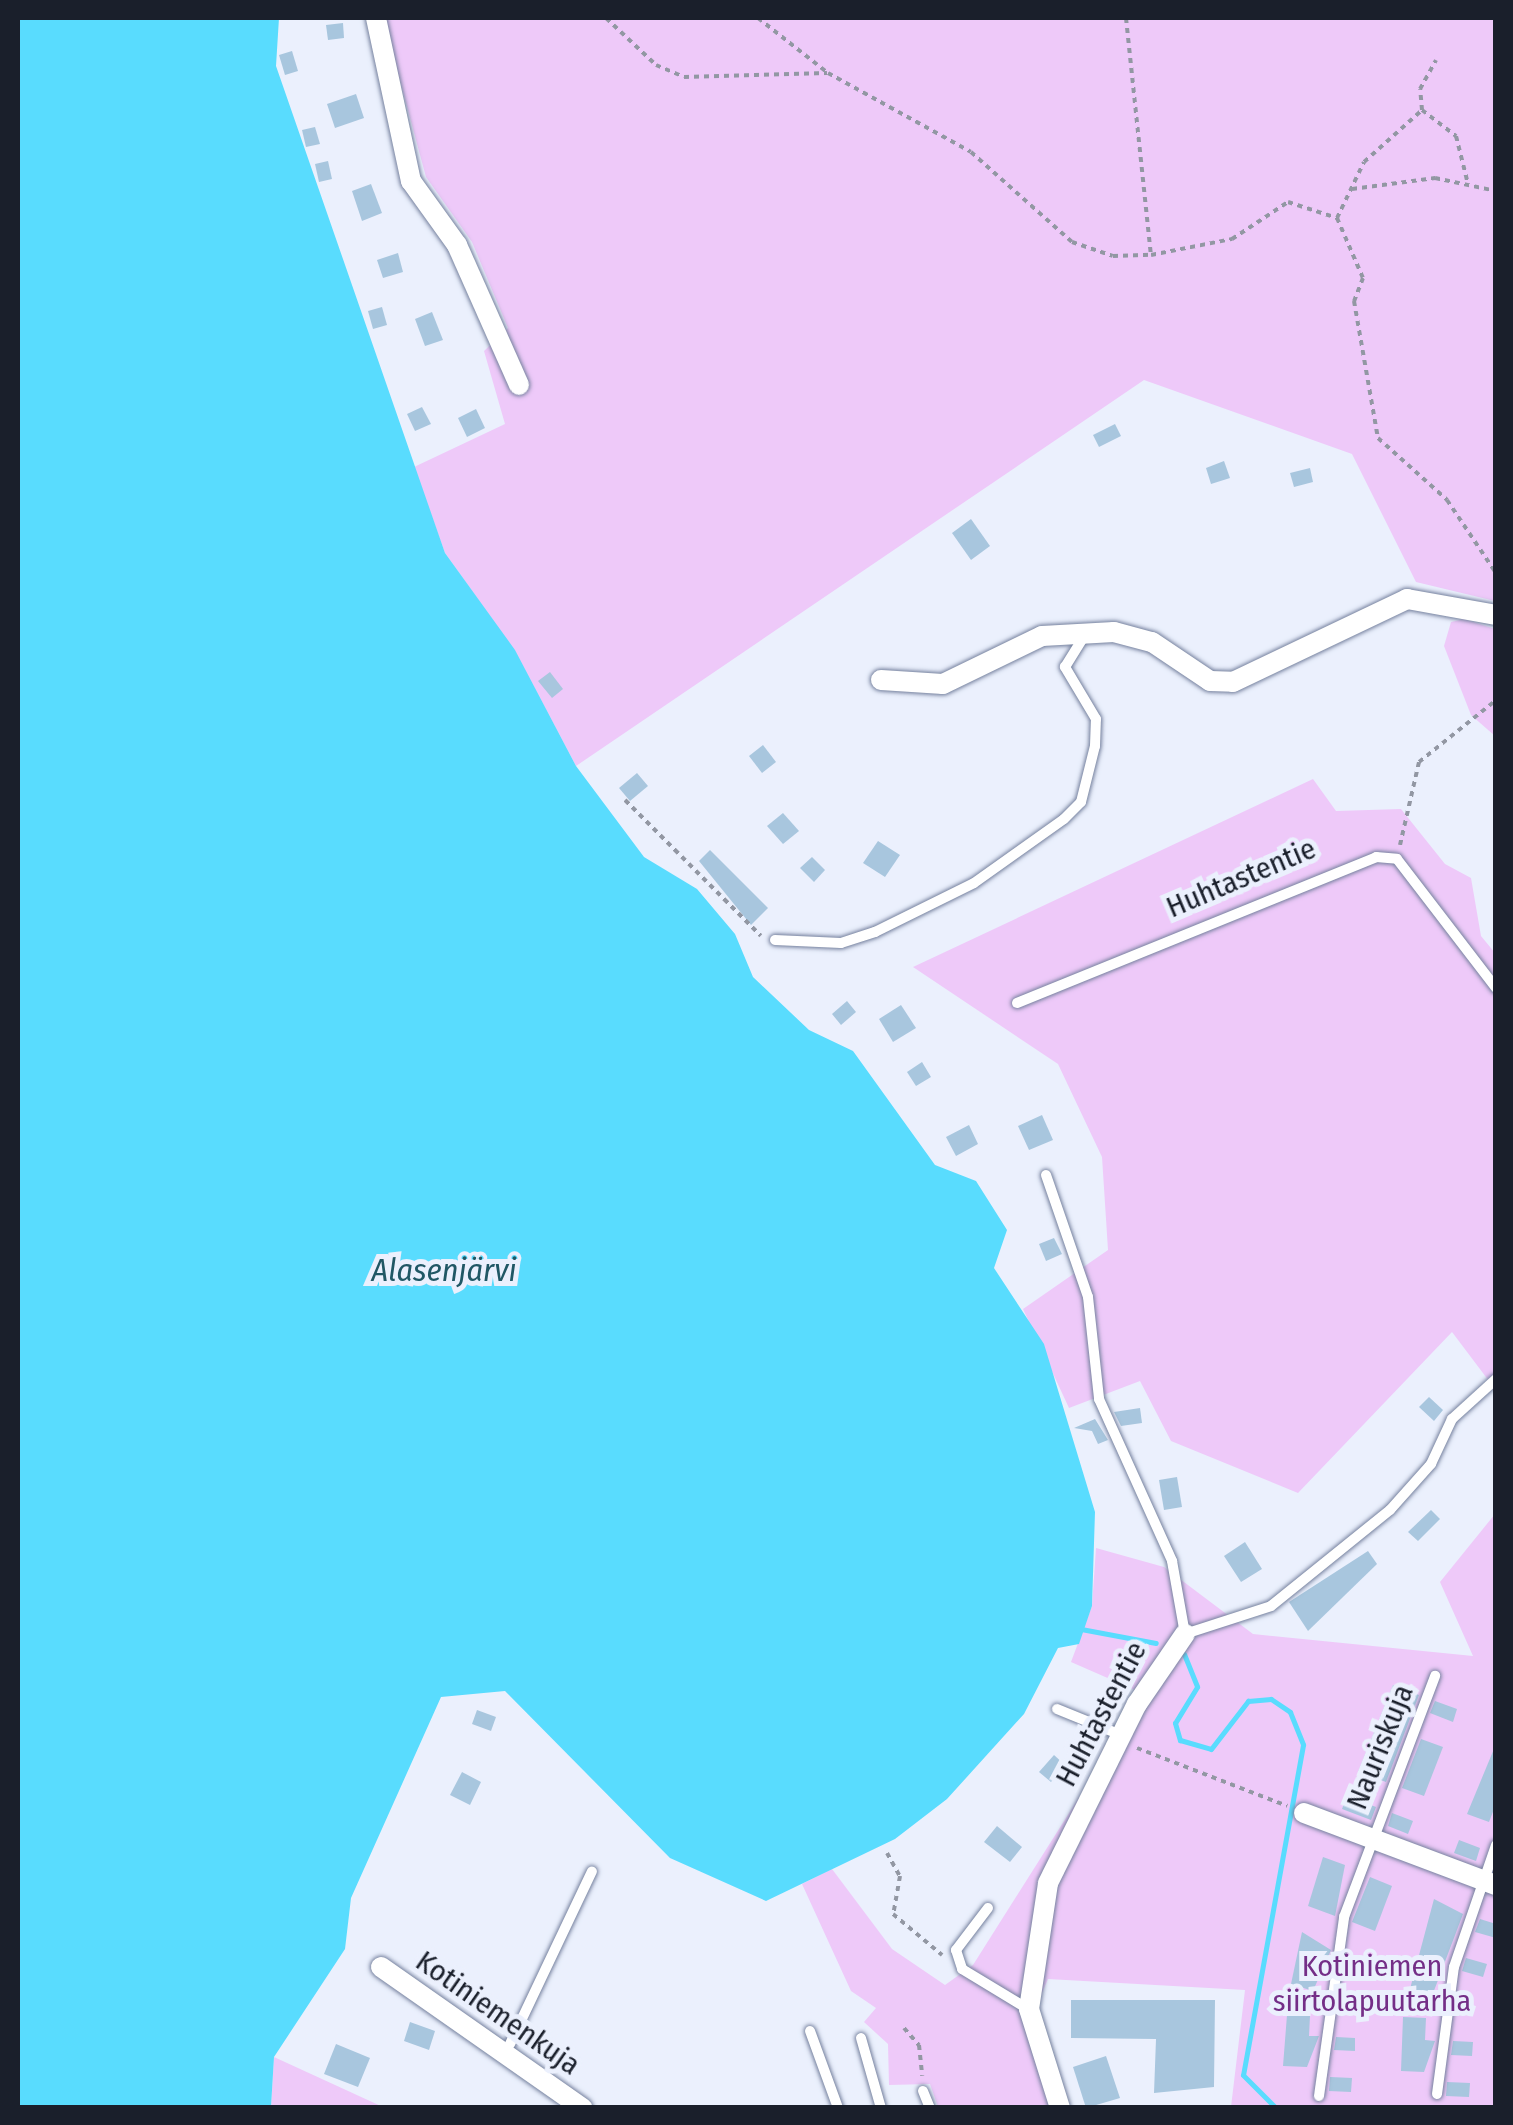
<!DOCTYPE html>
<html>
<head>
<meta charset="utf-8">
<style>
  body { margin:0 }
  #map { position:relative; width:1513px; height:2125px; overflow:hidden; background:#ebf0fd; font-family:"Fira Sans Condensed",sans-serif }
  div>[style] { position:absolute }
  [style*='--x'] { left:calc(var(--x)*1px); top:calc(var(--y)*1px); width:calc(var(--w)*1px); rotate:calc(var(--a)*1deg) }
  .green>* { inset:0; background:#eec9f9 }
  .water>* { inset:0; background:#59dcfe }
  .stream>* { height:5px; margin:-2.5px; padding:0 2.5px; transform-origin:2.5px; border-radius:2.5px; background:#59dcfe }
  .building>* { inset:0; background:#a8c6de }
  .path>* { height:4px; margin-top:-2px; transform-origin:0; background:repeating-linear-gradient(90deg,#9297a3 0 5px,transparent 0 10px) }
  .roads { filter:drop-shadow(0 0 2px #75819e) drop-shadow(0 0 2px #75819e) }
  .service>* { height:10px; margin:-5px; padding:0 5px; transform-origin:5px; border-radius:5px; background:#fff }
  .minor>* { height:20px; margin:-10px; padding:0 10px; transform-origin:10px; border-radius:10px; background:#fff }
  span { translate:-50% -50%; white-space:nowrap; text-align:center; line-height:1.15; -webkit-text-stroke:10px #ebf0fd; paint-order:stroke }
  .street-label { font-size:30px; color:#1a1f2b }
  .park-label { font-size:30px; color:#742e87 }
  .water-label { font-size:32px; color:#205765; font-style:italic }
  .frame { position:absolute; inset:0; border:20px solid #1a1f2b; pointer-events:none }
</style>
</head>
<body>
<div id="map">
  <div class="green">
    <i style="clip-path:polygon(383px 18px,1495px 18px,1495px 601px,1416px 582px,1352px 454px,1144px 380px,576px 766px,515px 651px,445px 553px,414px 467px,505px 424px,484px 351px,508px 328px,472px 242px,426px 177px)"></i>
    <i style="clip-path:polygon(1464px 619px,1495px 629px,1495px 736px,1471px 715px,1444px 646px,1451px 622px)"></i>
    <i style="clip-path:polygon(1313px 779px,1336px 811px,1401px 809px,1445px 864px,1471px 878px,1481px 936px,1495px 953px,1495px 1389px,1452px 1332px,1298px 1493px,1171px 1441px,1140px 1381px,1069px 1408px,1023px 1309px,1108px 1250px,1102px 1157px,1058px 1064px,913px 967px)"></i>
    <i style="clip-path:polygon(1495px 1514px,1495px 2107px,1231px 2107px,1245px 1990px,1048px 1979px,1035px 2009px,1066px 2107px,938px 2107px,930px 2084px,889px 2085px,888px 2044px,864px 2022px,876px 2008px,851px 1991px,802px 1884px,832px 1869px,892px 1949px,945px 1985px,973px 1965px,1114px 1742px,1135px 1690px,1071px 1662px,1092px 1606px,1096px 1548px,1164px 1567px,1253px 1634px,1473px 1656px,1440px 1582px)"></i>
    <i style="clip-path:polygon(274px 2057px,383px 2107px,271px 2108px)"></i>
  </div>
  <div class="water">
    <i style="clip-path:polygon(18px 18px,279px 18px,276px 66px,445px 553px,515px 650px,576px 766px,644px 857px,697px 889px,735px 934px,753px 977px,809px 1030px,853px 1051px,935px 1165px,976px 1181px,1007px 1230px,994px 1268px,1044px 1344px,1095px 1512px,1092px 1606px,1079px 1644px,1058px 1648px,1024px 1714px,947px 1799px,895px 1839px,766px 1901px,670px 1858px,505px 1691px,441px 1697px,351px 1898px,345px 1949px,274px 2057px,271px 2107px,18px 2107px)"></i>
  </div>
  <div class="stream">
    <i style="--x:1081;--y:1629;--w:76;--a:10.6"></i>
    <i style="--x:1184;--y:1654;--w:35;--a:68"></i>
    <i style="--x:1197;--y:1687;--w:42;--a:121.4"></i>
    <i style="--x:1175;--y:1723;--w:18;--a:74"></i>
    <i style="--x:1180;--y:1740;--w:32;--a:16"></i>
    <i style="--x:1211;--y:1749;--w:61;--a:-52.4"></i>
    <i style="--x:1248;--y:1701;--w:23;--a:-5"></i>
    <i style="--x:1271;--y:1699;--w:23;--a:34"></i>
    <i style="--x:1290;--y:1712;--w:35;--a:68"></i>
    <i style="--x:1303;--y:1745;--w:335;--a:100.3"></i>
    <i style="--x:1243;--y:2075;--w:47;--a:45"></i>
  </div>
  <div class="building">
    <i style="clip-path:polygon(343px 23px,344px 38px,328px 40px,326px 25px)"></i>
    <i style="clip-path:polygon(292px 51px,298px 71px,285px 75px,279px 55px)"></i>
    <i style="clip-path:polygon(356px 94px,364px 118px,335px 128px,327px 104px)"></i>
    <i style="clip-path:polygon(315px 127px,320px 144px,306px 147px,302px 130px)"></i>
    <i style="clip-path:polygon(328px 161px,332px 179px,319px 182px,315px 164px)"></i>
    <i style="clip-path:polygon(371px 184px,382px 213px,362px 221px,352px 191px)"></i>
    <i style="clip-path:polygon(398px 253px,403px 272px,383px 278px,377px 260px)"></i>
    <i style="clip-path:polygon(382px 307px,387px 325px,373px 329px,368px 311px)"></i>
    <i style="clip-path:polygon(432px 312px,443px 340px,425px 346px,415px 319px)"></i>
    <i style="clip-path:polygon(422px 407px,431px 424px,415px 431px,407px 414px)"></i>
    <i style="clip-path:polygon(476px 409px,485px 428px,467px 437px,458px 418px)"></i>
    <i style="clip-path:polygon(1115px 424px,1121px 436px,1099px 447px,1093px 435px)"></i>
    <i style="clip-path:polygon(1224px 461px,1230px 478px,1211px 484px,1206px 468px)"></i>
    <i style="clip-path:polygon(1310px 468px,1313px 482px,1294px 487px,1290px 473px)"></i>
    <i style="clip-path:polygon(971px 519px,990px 546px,971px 560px,952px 533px)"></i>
    <i style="clip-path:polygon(550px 672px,563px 689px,552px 698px,538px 681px)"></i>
    <i style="clip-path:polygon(763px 745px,776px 762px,762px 773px,749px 756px)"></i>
    <i style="clip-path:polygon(637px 773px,648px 786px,630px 801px,619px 788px)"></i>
    <i style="clip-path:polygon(783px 813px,799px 831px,783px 844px,767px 826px)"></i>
    <i style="clip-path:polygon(878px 841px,900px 855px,885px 877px,863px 863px)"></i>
    <i style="clip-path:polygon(710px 850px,768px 908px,751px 925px,699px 861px)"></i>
    <i style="clip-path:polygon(812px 857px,825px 870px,814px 882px,800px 868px)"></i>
    <i style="clip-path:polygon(847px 1001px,856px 1012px,841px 1025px,832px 1014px)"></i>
    <i style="clip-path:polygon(901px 1005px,916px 1028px,893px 1042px,879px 1019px)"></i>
    <i style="clip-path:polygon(922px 1062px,931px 1077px,916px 1086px,907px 1072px)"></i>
    <i style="clip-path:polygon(1042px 1115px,1053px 1140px,1029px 1150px,1018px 1126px)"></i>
    <i style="clip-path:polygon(969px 1125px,978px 1144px,956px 1156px,946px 1137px)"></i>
    <i style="clip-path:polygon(1054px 1238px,1062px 1254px,1046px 1261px,1039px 1244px)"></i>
    <i style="clip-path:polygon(1429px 1397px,1443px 1410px,1434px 1421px,1419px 1407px)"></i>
    <i style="clip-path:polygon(1140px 1408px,1142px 1423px,1121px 1426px,1114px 1412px)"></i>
    <i style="clip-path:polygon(1095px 1419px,1108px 1440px,1098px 1444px,1092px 1431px,1074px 1428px)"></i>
    <i style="clip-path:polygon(1177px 1477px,1182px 1507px,1164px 1510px,1159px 1480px)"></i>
    <i style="clip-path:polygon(1431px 1510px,1440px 1519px,1418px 1541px,1408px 1532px)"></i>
    <i style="clip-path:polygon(1245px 1542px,1262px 1569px,1241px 1582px,1224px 1556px)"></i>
    <i style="clip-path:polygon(1368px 1551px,1377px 1564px,1308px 1631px,1289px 1602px)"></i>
    <i style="clip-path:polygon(1393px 1685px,1419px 1695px,1386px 1782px,1358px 1772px)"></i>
    <i style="clip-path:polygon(1435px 1701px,1457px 1709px,1453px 1722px,1430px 1713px)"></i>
    <i style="clip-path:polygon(477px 1710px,496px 1717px,491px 1731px,472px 1724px)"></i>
    <i style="clip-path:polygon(1421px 1739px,1443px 1747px,1424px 1796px,1402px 1788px)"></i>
    <i style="clip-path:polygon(1496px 1744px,1496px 1804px,1489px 1822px,1467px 1814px)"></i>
    <i style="clip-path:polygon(1054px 1755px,1065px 1765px,1051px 1782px,1039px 1772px)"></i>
    <i style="clip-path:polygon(462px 1772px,481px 1782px,470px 1805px,450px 1795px)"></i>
    <i style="clip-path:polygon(1347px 1796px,1376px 1807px,1371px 1820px,1342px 1809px)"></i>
    <i style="clip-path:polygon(1392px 1813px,1413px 1821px,1408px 1834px,1388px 1826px)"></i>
    <i style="clip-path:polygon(997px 1826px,1022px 1847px,1010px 1862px,984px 1842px)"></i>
    <i style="clip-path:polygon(1459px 1840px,1480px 1848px,1476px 1861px,1454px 1853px)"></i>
    <i style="clip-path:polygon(1323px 1857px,1345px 1865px,1335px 1916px,1308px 1906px)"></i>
    <i style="clip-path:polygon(1370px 1877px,1392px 1886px,1375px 1931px,1352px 1922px)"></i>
    <i style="clip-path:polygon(1434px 1899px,1463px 1914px,1432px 1996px,1410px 1989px)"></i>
    <i style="clip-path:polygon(1480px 1919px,1496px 1924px,1496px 1938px,1475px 1932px)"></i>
    <i style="clip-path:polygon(1302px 1932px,1331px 1950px,1313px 1991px,1291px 1984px)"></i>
    <i style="clip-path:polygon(1348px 1955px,1369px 1962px,1365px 1975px,1346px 1969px)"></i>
    <i style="clip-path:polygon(1466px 1958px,1487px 1964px,1483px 1977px,1462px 1971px)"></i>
    <i style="clip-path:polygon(1071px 2000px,1215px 2000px,1214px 2087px,1154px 2093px,1156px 2039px,1071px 2038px)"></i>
    <i style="clip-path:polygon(1287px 2015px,1310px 2016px,1309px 2036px,1319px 2036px,1307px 2067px,1283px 2066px)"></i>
    <i style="clip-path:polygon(1403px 2017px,1426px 2018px,1425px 2040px,1435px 2041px,1424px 2072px,1401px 2071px)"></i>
    <i style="clip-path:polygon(410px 2022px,435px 2031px,429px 2050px,404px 2041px)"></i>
    <i style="clip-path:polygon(1336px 2037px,1355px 2038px,1355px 2051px,1334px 2050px)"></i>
    <i style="clip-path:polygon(1453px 2041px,1473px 2042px,1472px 2056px,1451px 2055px)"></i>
    <i style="clip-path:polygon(336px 2044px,370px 2058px,358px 2087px,324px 2074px)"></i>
    <i style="clip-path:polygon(1106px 2056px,1120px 2098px,1086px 2108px,1073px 2067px)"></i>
    <i style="clip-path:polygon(1330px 2077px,1352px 2078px,1351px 2092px,1329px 2091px)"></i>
    <i style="clip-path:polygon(1447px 2082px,1470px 2083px,1469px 2097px,1446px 2096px)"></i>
  </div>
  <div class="path">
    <i style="--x:606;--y:18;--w:69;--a:43.2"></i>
    <i style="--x:656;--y:65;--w:30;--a:23"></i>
    <i style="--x:684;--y:77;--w:143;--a:-1.6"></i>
    <i style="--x:758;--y:18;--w:89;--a:38.2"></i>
    <i style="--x:828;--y:73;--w:163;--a:28.9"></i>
    <i style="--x:971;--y:152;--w:135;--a:41.7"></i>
    <i style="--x:1072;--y:242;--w:43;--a:18.9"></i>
    <i style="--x:1113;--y:256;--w:38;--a:-2"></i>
    <i style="--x:1151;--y:255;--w:83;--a:-11.2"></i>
    <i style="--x:1232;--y:239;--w:67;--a:-33.5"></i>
    <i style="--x:1288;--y:202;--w:52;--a:18.1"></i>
    <i style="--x:1337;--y:218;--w:65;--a:66.6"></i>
    <i style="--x:1363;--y:278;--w:25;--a:111"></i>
    <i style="--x:1354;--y:301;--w:139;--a:80.1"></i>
    <i style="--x:1378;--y:438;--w:93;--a:41.9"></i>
    <i style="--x:1447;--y:500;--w:88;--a:56.1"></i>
    <i style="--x:1126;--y:18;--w:238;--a:84"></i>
    <i style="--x:1422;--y:110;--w:43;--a:37.4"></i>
    <i style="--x:1456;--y:136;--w:49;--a:76"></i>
    <i style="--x:1352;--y:189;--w:84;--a:-7.5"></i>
    <i style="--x:1435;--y:178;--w:62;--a:12"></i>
    <i style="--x:1337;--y:218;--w:62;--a:-64.3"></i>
    <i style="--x:1364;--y:162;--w:78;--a:-41.9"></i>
    <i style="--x:1422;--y:110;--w:21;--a:-95"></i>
    <i style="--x:1420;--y:89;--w:33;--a:-61"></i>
    <i style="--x:625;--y:800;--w:192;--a:45"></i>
    <i style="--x:1400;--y:845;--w:85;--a:-77.1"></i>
    <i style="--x:1419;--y:762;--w:99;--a:-38.8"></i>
    <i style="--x:1137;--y:1748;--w:161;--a:21.1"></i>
    <i style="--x:887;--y:1853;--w:26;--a:61"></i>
    <i style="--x:900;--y:1876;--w:39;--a:100"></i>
    <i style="--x:893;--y:1914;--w:64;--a:39.9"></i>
    <i style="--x:904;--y:2028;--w:23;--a:49"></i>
    <i style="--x:919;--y:2045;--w:31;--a:84"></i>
  </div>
  <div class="roads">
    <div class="service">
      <i style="--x:775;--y:940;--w:66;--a:2.6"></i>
      <i style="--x:841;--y:943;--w:36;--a:-18"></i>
      <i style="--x:875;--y:932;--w:110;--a:-26.3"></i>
      <i style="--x:974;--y:883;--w:110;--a:-35.4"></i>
      <i style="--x:1064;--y:819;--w:24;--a:-45"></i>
      <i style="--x:1081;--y:802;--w:58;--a:-76"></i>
      <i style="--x:1095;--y:746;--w:27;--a:-88"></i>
      <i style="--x:1096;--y:719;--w:61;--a:-120.8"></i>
      <i style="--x:1065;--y:667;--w:36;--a:-58"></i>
      <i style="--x:1017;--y:1003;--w:388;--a:-22.1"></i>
      <i style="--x:1376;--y:857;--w:21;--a:5"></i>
      <i style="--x:1397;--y:859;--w:163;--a:52.5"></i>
      <i style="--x:1046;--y:1175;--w:129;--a:71"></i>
      <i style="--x:1088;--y:1297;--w:103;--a:83.8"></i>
      <i style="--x:1099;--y:1399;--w:178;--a:65.7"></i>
      <i style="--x:1172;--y:1561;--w:74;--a:79.9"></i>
      <i style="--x:1185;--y:1634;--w:90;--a:-18"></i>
      <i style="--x:1271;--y:1606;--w:153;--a:-38.9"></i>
      <i style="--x:1390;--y:1510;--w:62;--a:-48.3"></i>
      <i style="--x:1431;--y:1464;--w:50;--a:-65"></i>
      <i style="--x:1452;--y:1419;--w:59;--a:-42.3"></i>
      <i style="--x:1057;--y:1709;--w:69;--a:22.1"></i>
      <i style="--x:988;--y:1908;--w:53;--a:127.3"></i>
      <i style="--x:956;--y:1950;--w:20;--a:72"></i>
      <i style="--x:962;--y:1969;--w:77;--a:31.2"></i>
      <i style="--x:810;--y:2031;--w:82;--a:70"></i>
      <i style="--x:861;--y:2038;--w:73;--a:74.1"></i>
      <i style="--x:510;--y:2044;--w:191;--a:-64.6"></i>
      <i style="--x:923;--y:2091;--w:18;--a:68"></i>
      <i style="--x:1437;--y:2094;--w:128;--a:-82.4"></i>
      <i style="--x:1454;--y:1967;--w:129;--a:-71"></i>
      <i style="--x:1319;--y:2096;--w:181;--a:-82"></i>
      <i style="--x:1344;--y:1917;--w:258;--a:-69.3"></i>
    </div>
    <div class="minor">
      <i style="--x:376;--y:18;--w:167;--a:77.9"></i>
      <i style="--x:411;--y:181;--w:79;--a:54.3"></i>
      <i style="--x:457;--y:245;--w:153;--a:66.1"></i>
      <i style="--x:881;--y:680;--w:62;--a:3.7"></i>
      <i style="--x:943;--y:684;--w:110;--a:-25.9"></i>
      <i style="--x:1042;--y:636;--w:72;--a:-3.2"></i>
      <i style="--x:1114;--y:632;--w:39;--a:15"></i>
      <i style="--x:1152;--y:642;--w:70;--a:33.9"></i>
      <i style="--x:1210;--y:681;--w:23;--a:2"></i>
      <i style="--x:1233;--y:682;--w:193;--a:-25.5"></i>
      <i style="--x:1407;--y:599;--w:90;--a:10.2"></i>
      <i style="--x:1304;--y:1813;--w:205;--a:20.6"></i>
      <i style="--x:381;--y:1967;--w:246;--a:35"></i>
      <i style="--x:1060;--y:2108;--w:104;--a:-107.4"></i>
      <i style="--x:1029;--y:2009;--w:127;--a:-81.4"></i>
      <i style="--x:1048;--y:1883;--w:200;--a:-63.6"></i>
      <i style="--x:1137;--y:1704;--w:85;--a:-55.6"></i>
    </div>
  </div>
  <div class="street-label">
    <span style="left:1241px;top:878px;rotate:-23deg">Huhtastentie</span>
    <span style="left:1101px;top:1714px;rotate:-62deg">Huhtastentie</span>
    <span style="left:1380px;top:1747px;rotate:-68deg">Nauriskuja</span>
    <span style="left:498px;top:2013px;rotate:35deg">Kotiniemenkuja</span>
  </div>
  <div class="park-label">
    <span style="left:1372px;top:1983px">Kotiniemen<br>siirtolapuutarha</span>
  </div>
  <div class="water-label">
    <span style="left:444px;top:1270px">Alasenjärvi</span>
  </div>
  <div class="frame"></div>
</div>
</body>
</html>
